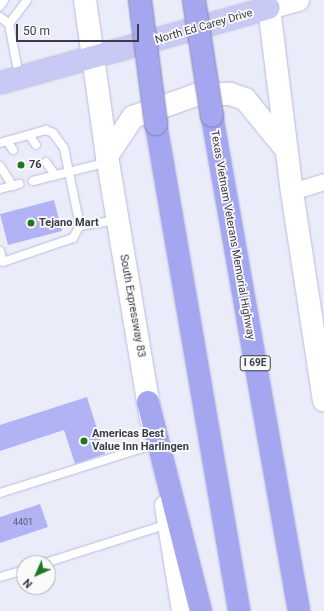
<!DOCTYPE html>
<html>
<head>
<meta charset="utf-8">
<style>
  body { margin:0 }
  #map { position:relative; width:324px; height:611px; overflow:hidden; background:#ebecfa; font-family:Roboto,sans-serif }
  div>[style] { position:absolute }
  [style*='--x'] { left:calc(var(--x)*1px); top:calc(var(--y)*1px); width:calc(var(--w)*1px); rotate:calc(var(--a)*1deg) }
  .building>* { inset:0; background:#b1b3f4 }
  .roads { filter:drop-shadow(0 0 1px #babcdd) drop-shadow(0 0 1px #babcdd) }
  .lane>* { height:8px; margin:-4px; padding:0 4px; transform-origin:4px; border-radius:4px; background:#fff }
  .street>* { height:16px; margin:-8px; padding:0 8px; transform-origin:8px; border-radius:8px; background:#fff }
  .secondary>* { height:22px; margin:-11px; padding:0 11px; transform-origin:11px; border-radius:11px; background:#fff }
  .primary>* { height:22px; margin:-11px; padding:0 11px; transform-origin:11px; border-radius:11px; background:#c8caf5 }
  .highway>* { height:22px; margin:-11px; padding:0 11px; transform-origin:11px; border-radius:11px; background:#a4a6ef }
  .bridges { filter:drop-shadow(0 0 1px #7f81b5) drop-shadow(0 0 1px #7f81b5) }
  .highway-bridge>* { height:22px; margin:-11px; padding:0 11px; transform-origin:11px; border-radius:11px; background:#a4a6ef }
  .dots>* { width:11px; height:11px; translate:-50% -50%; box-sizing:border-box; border:2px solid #fafafa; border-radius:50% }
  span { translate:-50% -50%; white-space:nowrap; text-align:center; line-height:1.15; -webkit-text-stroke:3.5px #fafafa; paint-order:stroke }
  .number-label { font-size:9px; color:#585974 }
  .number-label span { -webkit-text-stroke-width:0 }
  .shield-label span { padding:1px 3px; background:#fafafa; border:1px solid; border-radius:3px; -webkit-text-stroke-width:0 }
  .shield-label { font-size:10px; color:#3b3b49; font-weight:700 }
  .street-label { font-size:11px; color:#3b3b49 }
  .poi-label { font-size:11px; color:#3b3b49; font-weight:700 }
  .left { translate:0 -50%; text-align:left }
  .north { position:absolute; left:16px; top:555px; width:40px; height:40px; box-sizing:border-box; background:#fafafa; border:1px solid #aeaeb3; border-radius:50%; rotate:225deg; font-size:11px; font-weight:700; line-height:16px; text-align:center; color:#3b3b49 }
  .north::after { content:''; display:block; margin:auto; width:14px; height:18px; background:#207723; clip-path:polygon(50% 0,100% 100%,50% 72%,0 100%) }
  .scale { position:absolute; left:16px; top:24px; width:123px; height:18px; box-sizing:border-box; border:2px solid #3b3b49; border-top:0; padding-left:5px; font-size:12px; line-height:14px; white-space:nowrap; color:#3b3b49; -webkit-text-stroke:3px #fafafa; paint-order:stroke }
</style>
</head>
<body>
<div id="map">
  <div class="building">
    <i style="clip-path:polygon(54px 200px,62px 231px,8px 245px,0 214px)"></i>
    <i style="clip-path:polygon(87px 397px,105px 454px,75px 464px,64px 430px,0 451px,0 425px)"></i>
    <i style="clip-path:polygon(40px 504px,48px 527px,0 543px,0 517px)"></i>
  </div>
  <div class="roads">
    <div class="lane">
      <i style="--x:0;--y:6;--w:7;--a:-56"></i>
      <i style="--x:0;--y:17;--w:11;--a:38"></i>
      <i style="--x:19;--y:76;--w:53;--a:-100.9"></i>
      <i style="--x:9;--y:24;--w:30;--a:-53"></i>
      <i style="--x:29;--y:135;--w:12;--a:55"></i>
      <i style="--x:7;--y:141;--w:11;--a:56"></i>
      <i style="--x:0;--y:143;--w:48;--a:-15.8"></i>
      <i style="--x:46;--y:130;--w:8;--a:23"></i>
      <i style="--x:53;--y:133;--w:19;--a:54"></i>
      <i style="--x:64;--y:148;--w:80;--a:78.4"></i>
      <i style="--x:80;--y:226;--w:38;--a:-9"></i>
      <i style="--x:46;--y:162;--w:16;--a:55"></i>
      <i style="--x:0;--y:166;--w:24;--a:57"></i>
      <i style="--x:33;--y:181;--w:77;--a:-14.2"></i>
      <i style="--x:0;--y:189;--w:20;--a:-15"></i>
      <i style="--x:0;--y:251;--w:11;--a:75"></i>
      <i style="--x:3;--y:262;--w:74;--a:-18.9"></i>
      <i style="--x:73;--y:238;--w:14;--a:-60"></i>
      <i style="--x:0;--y:493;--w:163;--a:-17.5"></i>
      <i style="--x:45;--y:563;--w:129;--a:-17.6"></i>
      <i style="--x:0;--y:577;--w:25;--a:-16"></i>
    </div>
    <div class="street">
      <i style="--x:292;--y:192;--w:34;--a:-17"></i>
    </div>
    <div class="secondary">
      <i style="--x:85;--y:0;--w:158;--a:82"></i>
      <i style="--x:107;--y:156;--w:268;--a:80.5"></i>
      <i style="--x:268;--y:0;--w:193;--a:82.9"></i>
      <i style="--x:292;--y:192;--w:211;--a:81.3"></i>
      <i style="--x:269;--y:8;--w:30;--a:-15"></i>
      <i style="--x:107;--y:156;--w:47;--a:-56.3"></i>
      <i style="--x:133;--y:117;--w:67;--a:-19.2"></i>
      <i style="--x:196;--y:95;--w:34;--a:-2"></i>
      <i style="--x:230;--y:94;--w:16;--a:18"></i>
      <i style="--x:245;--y:99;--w:63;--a:50.8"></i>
      <i style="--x:166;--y:506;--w:106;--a:80.8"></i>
    </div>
    <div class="primary">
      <i style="--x:0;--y:83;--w:279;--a:-15.6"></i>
    </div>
    <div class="highway">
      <i style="--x:212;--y:116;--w:503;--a:80.03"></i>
      <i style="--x:156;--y:124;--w:494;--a:80.3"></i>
      <i style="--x:148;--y:402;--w:216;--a:75.8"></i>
    </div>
  </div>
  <div class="bridges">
    <div class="highway-bridge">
      <i style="--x:140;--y:0;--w:125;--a:82.6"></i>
      <i style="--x:194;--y:0;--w:117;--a:81.2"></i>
    </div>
  </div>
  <div class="dots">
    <i style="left:21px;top:165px;background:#207723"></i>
    <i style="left:31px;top:223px;background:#207723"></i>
    <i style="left:84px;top:441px;background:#207723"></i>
  </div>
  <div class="number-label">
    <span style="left:23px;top:522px">4401</span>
  </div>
  <div class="shield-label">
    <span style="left:255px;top:363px">I 69E</span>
  </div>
  <div class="street-label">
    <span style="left:204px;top:27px;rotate:-16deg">North Ed Carey Drive</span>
    <span style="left:232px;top:235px;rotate:80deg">Texas Vietnam Veterans Memorial Highway</span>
    <span style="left:132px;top:306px;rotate:80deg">South Expressway 83</span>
  </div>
  <div class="poi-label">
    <span class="left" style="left:29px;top:165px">76</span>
    <span class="left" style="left:39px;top:223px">Tejano Mart</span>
    <span class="left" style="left:92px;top:441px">Americas Best<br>Value Inn Harlingen</span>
  </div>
  <div class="north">N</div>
  <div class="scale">50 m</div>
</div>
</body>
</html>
